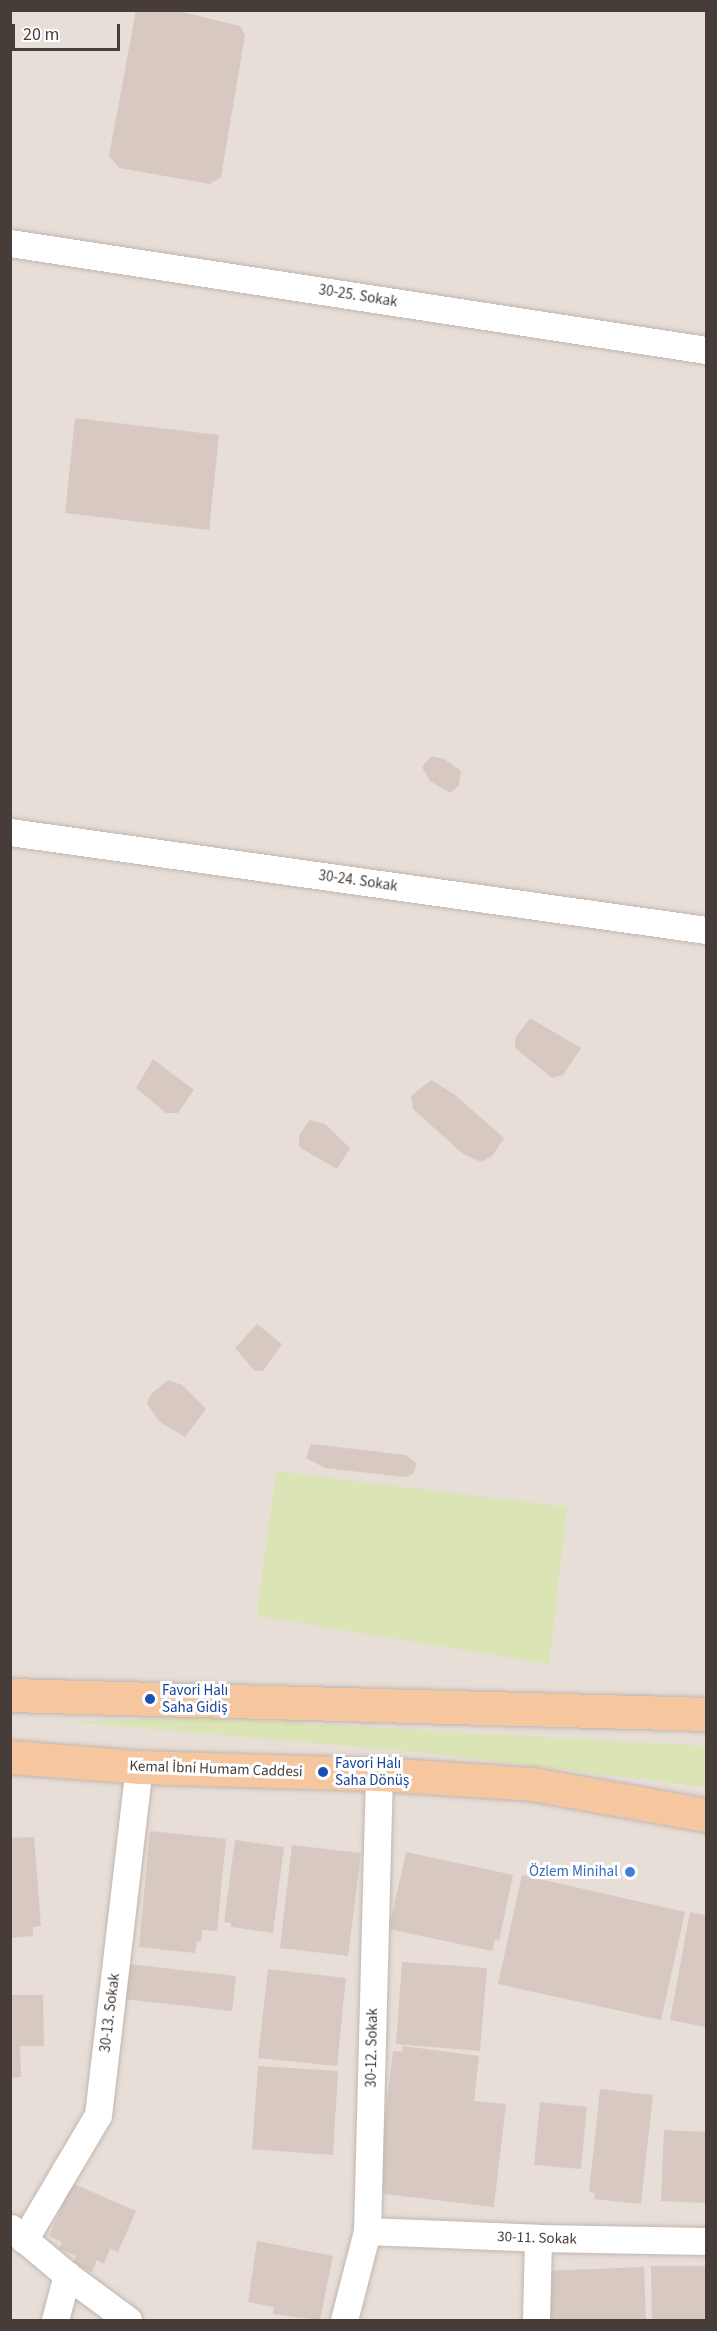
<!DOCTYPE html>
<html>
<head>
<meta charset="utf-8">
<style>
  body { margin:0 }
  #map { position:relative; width:717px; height:2331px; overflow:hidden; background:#f3ede9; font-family:"Source Sans 3",sans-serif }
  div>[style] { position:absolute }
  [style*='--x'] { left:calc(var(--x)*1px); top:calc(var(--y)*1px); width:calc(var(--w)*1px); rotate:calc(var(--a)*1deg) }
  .residential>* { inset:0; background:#e7ded7 }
  .green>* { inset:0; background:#dbe4b5 }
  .building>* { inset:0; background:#d7c9c2 }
  .roads { filter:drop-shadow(0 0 2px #c1b6af) drop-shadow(0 0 2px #c1b6af) }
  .minor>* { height:27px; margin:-13.5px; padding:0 13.5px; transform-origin:13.5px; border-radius:13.5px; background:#fff }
  .primary>* { height:33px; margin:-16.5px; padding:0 16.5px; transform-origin:16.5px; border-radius:16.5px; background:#f6c79f }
  .dots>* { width:16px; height:16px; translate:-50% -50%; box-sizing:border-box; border:3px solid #fff; border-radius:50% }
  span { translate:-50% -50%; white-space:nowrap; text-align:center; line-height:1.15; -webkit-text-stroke:6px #fff; paint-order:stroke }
  .street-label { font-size:15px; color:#463d38 }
  .transit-label { font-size:15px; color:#164399 }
  .left { translate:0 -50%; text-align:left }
  .shop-label { font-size:15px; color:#366cbe }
  .right { translate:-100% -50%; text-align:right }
  .frame { position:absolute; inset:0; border:12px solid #463d38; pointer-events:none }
  .scale { position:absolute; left:12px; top:24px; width:108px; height:27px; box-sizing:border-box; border:3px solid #463d38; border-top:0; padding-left:8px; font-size:18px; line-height:21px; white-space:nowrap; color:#463d38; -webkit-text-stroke:4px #fff; paint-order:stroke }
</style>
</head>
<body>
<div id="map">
  <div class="residential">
    <i style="clip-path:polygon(11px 11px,706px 11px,706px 2320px,11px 2320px)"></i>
  </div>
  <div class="green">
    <i style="clip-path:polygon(276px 1471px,567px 1507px,549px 1664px,257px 1616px)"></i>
    <i style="clip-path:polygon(192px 1717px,706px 1746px,706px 1787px,418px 1752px,72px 1722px)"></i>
  </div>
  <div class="building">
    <i style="clip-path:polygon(136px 10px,174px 10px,240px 26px,245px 35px,221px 177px,210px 184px,119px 168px,109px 156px)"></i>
    <i style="clip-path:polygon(75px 418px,219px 435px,209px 530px,65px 513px)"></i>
    <i style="clip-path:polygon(431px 756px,444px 759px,461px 771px,459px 785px,450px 793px,430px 781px,422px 767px)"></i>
    <i style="clip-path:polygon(530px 1018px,581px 1048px,563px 1075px,552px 1078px,515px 1048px,515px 1038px)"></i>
    <i style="clip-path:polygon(153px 1059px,194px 1090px,178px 1113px,166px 1113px,136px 1088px)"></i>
    <i style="clip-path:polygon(431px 1080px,454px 1094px,504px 1138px,492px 1156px,481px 1162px,463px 1154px,413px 1109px,411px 1096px)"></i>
    <i style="clip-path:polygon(310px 1120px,325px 1124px,350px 1148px,337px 1169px,299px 1147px,299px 1135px)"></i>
    <i style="clip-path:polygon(257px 1324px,282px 1344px,263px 1371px,254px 1370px,235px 1348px)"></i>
    <i style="clip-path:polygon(168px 1380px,182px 1385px,206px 1409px,185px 1437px,160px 1422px,147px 1404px,151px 1394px)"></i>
    <i style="clip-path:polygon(311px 1444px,406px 1455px,417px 1464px,413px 1474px,404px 1477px,325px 1468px,306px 1458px)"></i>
    <i style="clip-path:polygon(150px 1831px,226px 1839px,217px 1931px,202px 1930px,201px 1942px,197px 1941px,195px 1953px,139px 1947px)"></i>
    <i style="clip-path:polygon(34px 1837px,41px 1926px,33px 1927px,33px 1936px,10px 1938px,10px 1838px)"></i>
    <i style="clip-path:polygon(235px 1840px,284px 1847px,273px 1933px,231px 1927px,231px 1923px,224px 1922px)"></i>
    <i style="clip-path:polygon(292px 1845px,361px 1853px,348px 1956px,280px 1948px)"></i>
    <i style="clip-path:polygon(406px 1852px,513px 1875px,499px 1941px,495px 1940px,492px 1951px,389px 1929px)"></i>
    <i style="clip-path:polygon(522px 1875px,685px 1912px,661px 2020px,498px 1984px)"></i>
    <i style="clip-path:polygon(690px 1912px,706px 1915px,706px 2027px,670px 2020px)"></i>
    <i style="clip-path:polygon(402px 1962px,487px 1968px,480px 2051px,396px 2044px)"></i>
    <i style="clip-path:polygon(128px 1964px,236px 1976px,232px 2011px,123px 1999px)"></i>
    <i style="clip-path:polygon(268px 1969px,346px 1978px,337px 2066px,258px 2058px)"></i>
    <i style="clip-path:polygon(10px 1995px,43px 1995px,44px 2046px,20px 2046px,21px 2077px,10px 2078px)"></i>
    <i style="clip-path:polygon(403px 2046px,479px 2056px,474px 2101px,506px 2104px,494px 2207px,376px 2193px,393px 2051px,402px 2052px)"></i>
    <i style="clip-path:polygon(258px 2066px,338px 2071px,333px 2155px,252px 2149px)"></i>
    <i style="clip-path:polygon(600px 2089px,653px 2095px,641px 2204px,594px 2199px,595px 2193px,589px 2192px)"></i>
    <i style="clip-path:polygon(540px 2102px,587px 2107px,581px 2169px,534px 2165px)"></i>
    <i style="clip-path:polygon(664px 2130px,706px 2132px,706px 2203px,661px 2201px)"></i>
    <i style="clip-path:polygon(72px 2183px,136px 2211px,118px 2252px,110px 2249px,104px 2264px,97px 2260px,92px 2272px,73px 2264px,76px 2256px,59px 2249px,62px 2242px,49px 2236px)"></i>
    <i style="clip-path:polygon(257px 2241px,333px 2256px,320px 2320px,273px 2314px,274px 2307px,248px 2302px)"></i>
    <i style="clip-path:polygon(651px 2266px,706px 2266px,706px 2320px,652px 2320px)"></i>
    <i style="clip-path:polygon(644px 2267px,646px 2320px,545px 2320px,543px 2271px)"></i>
  </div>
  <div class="roads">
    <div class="minor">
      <i style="--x:10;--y:243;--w:704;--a:8.74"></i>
      <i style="--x:10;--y:832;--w:703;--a:8.01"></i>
      <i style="--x:11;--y:2228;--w:73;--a:40"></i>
      <i style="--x:67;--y:2275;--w:76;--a:36.4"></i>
      <i style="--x:367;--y:2231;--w:171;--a:2.3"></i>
      <i style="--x:538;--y:2238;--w:168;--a:1"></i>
      <i style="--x:24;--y:2240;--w:145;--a:-59.4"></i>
      <i style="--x:98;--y:2115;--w:350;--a:-83.3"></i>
      <i style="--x:55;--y:2320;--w:47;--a:-75.1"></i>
      <i style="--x:344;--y:2320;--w:92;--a:-75.5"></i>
      <i style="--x:367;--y:2231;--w:457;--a:-88.5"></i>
      <i style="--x:536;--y:2320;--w:82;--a:-88.6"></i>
    </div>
    <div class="primary">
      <i style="--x:10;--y:1695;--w:696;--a:1.56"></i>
      <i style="--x:10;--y:1757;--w:129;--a:4.4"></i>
      <i style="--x:139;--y:1767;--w:240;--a:1.7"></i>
      <i style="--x:379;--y:1774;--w:153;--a:3.7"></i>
      <i style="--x:532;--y:1784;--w:177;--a:10.1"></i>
    </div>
  </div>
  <div class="dots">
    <i style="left:150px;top:1699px;background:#1a4fb4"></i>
    <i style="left:323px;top:1772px;background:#1a4fb4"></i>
    <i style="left:630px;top:1872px;background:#3f7fe0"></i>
  </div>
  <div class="street-label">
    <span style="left:358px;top:296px;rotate:9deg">30-25. Sokak</span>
    <span style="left:358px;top:881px;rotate:8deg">30-24. Sokak</span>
    <span style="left:216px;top:1769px;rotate:2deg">Kemal İbni Humam Caddesi</span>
    <span style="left:110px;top:2013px;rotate:-83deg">30-13. Sokak</span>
    <span style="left:372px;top:2048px;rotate:-89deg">30-12. Sokak</span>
    <span style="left:537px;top:2238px;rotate:2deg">30-11. Sokak</span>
  </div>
  <div class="transit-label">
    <span class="left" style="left:162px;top:1699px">Favori Halı<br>Saha Gidiş</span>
    <span class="left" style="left:335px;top:1772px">Favori Halı<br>Saha Dönüş</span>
  </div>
  <div class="shop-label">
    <span class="right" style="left:618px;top:1872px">Özlem Minihal</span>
  </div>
  <div class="frame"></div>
  <div class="scale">20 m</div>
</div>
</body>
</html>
